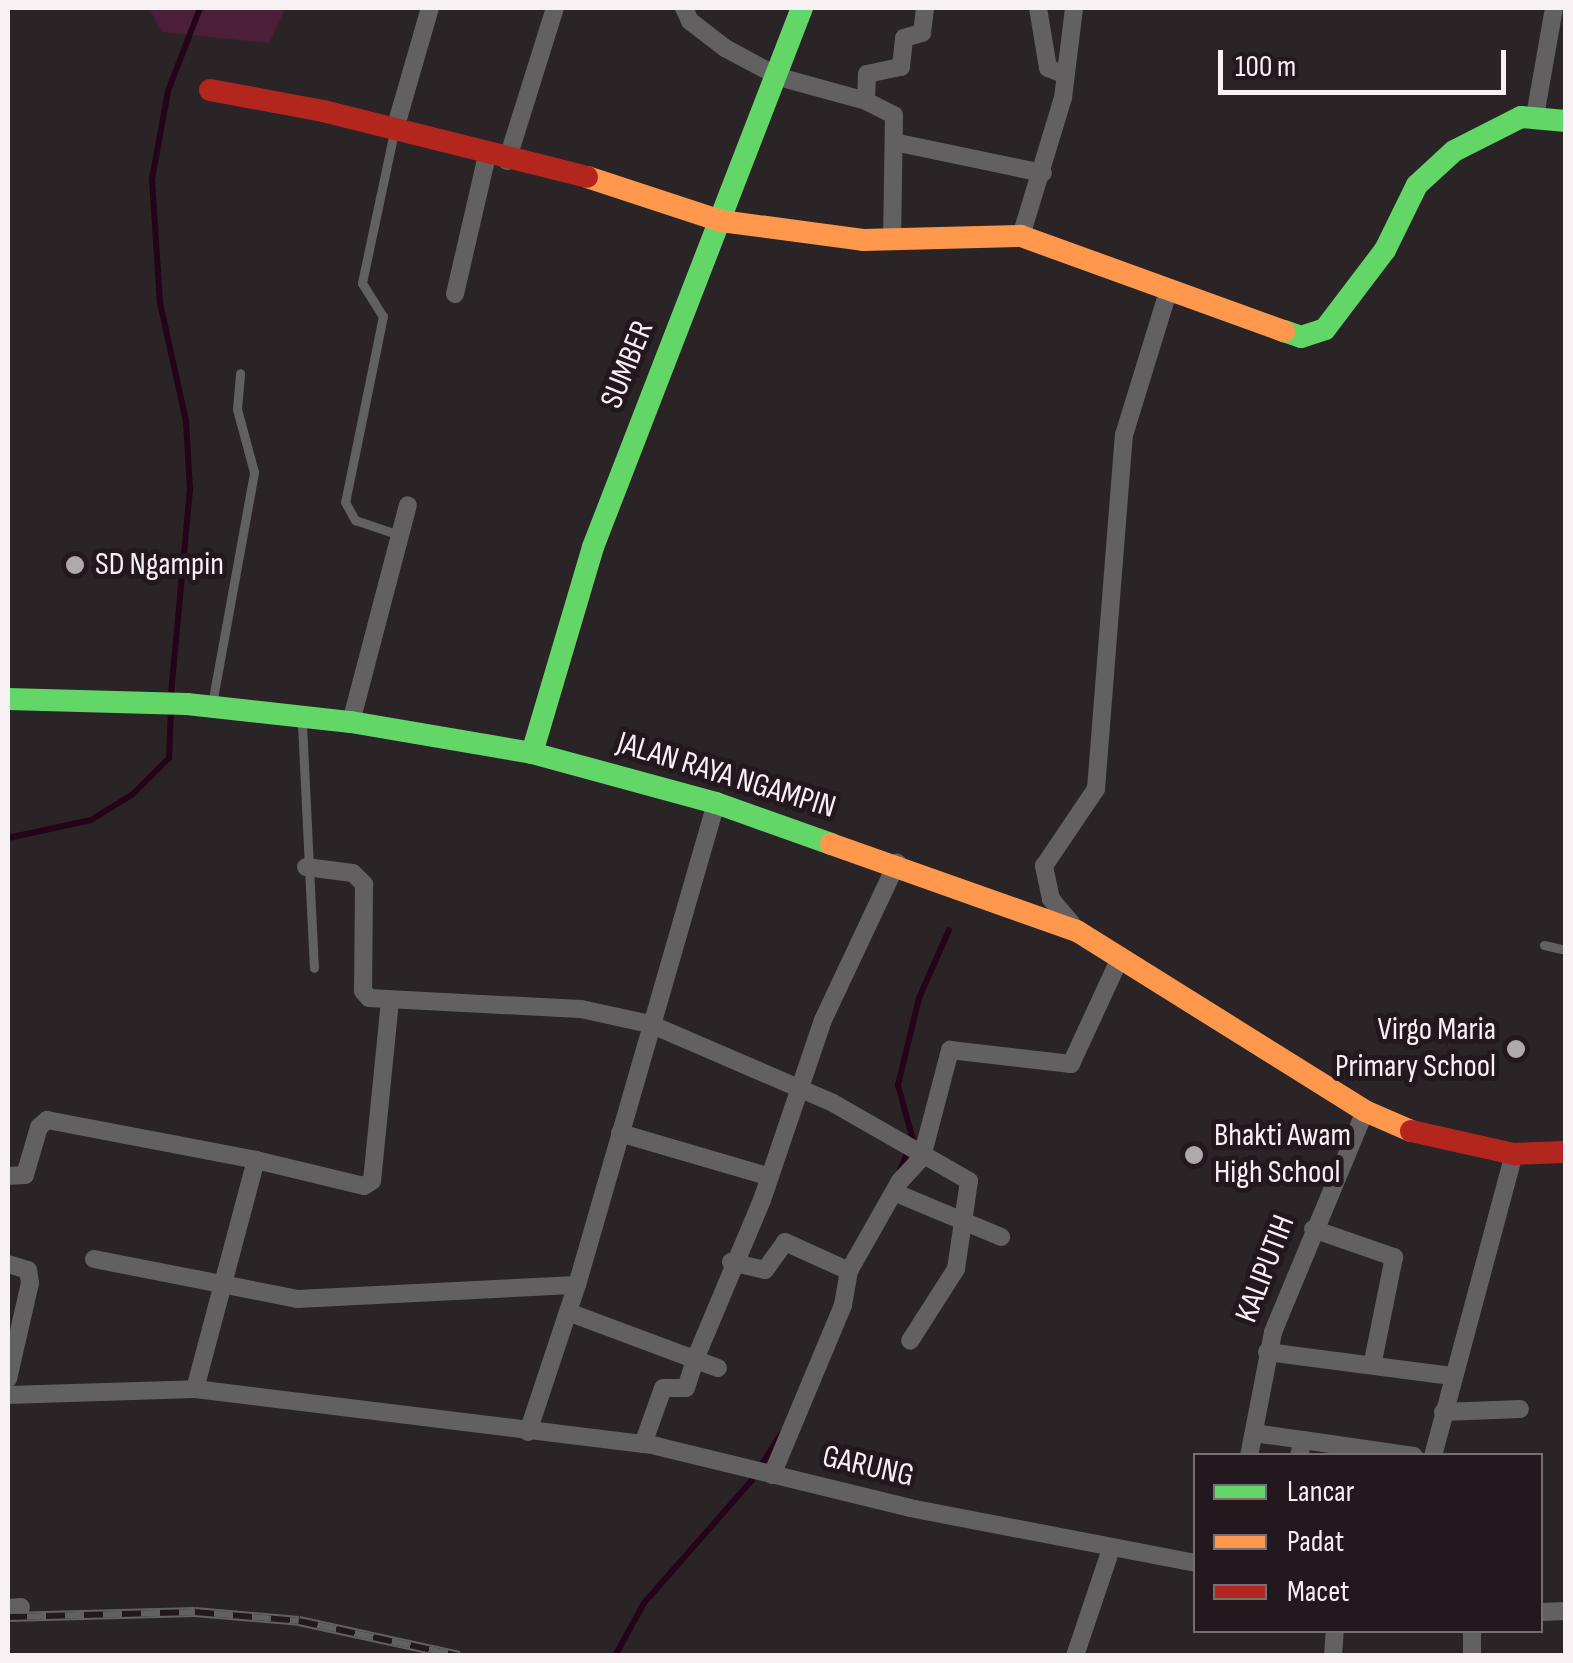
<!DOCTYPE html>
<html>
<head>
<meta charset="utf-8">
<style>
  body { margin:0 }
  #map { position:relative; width:1573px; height:1663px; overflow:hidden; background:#2a2427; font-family:"Sofia Sans Condensed",sans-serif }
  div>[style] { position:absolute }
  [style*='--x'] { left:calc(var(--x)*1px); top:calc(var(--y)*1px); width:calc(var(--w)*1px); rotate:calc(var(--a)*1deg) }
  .green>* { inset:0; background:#4c1e3a }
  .stream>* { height:6px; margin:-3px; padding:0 3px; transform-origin:3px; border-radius:3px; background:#250318 }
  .lane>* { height:9px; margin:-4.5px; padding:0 4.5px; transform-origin:4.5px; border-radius:4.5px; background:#626061 }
  .street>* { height:18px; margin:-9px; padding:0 9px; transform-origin:9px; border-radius:9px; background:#626061 }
  .fast>* { height:22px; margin:-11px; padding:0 11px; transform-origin:11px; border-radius:11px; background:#63d668 }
  .slow>* { height:22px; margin:-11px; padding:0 11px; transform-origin:11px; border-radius:11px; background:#ff974d }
  .jam>* { height:22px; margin:-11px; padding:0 11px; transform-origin:11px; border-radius:11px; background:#b3261e }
  .rail>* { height:10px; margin-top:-5px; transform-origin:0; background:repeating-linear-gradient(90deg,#23181e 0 19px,#636061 0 38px); box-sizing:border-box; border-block:2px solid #636061 }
  .dots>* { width:28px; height:28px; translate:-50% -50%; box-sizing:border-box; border:5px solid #23181e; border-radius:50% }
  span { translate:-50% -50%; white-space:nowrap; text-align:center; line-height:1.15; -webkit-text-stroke:10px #23181e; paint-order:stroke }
  .street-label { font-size:32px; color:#f8f1f4 }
  .poi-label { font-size:32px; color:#f8f1f4 }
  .left { translate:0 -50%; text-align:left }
  .right { translate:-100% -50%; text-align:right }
  .frame { position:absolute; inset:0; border:10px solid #f8f1f4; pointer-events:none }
  .legend { position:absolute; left:1193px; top:1453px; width:350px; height:180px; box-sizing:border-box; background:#23181e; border:2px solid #786f74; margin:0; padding:12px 18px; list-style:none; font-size:30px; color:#f8f1f4 }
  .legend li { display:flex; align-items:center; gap:20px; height:50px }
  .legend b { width:50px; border:2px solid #786f74 }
  .scale { position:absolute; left:1218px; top:50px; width:288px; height:45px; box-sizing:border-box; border:5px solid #f8f1f4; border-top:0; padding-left:12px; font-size:30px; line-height:35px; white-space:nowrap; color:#f8f1f4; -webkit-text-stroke:8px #23181e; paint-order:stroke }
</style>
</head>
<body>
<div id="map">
  <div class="green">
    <i style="clip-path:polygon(149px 8px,286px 8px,269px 43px,162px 32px)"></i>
  </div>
  <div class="stream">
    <i style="--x:171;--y:694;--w:205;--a:-84.7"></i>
    <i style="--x:190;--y:490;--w:69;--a:-93.3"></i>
    <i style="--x:186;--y:421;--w:121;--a:-102.4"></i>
    <i style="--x:160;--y:303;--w:124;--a:-93.7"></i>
    <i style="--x:152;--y:179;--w:89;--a:-79.7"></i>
    <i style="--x:168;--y:91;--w:89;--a:-68.9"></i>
    <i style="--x:8;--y:838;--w:85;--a:-12.2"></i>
    <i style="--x:91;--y:820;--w:49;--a:-31.8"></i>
    <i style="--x:133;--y:794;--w:51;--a:-45"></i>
    <i style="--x:169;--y:758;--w:47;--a:-87.6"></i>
    <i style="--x:900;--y:1170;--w:33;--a:-67"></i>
    <i style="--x:913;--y:1140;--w:57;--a:-105.3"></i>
    <i style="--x:898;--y:1085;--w:89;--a:-76.4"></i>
    <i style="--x:919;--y:998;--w:74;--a:-66.2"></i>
    <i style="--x:615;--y:1656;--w:60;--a:-61.3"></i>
    <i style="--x:644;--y:1603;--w:164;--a:-48.7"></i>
    <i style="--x:752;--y:1480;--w:54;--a:-57.8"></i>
  </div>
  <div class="lane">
    <i style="--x:394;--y:132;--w:154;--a:102"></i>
    <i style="--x:362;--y:283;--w:39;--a:58"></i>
    <i style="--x:383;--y:316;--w:190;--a:101.5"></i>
    <i style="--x:345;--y:502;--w:21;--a:61"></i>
    <i style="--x:355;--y:520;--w:46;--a:18.8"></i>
    <i style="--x:212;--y:704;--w:236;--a:-79.7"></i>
    <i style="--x:254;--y:472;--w:65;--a:-105.1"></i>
    <i style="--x:237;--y:409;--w:36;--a:-85"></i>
    <i style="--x:302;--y:724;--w:244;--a:87.2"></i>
    <i style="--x:1544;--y:945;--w:23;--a:13"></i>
  </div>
  <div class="street">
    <i style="--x:684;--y:8;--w:14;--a:65"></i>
    <i style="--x:690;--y:21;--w:44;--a:37.6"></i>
    <i style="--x:725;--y:48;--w:61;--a:28.2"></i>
    <i style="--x:779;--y:77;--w:90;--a:15.4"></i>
    <i style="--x:866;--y:101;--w:27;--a:-88"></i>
    <i style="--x:867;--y:74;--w:35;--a:-12"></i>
    <i style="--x:901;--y:67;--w:29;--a:-84"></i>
    <i style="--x:904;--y:38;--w:19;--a:-16"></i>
    <i style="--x:922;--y:33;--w:25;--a:-83"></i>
    <i style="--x:1038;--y:8;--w:61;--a:80.5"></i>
    <i style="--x:1048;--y:68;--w:18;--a:22"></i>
    <i style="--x:866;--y:101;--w:31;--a:27"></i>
    <i style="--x:894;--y:115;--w:125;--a:90.9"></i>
    <i style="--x:1535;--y:116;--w:110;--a:-80"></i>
    <i style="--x:395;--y:129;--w:126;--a:-73.9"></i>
    <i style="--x:894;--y:142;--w:152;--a:11.8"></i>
    <i style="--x:507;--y:161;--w:160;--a:-72.6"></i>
    <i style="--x:1021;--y:236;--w:144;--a:-73.1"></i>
    <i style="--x:1063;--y:98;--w:91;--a:-83"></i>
    <i style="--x:455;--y:294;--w:143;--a:-77"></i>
    <i style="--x:351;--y:722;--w:224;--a:-75.3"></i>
    <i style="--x:306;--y:867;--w:47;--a:7.3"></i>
    <i style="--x:353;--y:873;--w:16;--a:45"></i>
    <i style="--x:364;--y:884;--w:107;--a:90.5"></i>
    <i style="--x:363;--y:991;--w:9;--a:49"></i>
    <i style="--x:369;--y:998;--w:212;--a:3"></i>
    <i style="--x:581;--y:1009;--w:71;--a:12.3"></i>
    <i style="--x:650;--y:1024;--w:199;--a:23.3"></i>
    <i style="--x:833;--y:1103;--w:157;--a:29.8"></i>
    <i style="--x:969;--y:1181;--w:89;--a:98.4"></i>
    <i style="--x:956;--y:1269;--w:85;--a:122.6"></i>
    <i style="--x:1072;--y:924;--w:33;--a:-130"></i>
    <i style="--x:1051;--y:899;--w:34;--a:-102"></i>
    <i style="--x:1044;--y:866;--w:93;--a:-56"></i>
    <i style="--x:1096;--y:789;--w:355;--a:-85.5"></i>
    <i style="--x:1124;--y:435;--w:153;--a:-72.9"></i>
    <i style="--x:620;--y:1133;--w:156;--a:16.3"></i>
    <i style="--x:8;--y:1176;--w:17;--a:-3"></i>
    <i style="--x:25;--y:1175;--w:50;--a:-73.7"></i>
    <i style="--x:39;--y:1127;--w:11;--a:-41"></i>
    <i style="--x:47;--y:1120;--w:213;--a:10.8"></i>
    <i style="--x:896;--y:1193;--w:114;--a:22.7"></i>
    <i style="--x:1313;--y:1229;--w:86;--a:19.1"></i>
    <i style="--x:1394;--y:1257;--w:106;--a:101.4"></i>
    <i style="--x:94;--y:1259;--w:208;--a:11.1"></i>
    <i style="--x:298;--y:1299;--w:279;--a:-2.9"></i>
    <i style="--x:731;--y:1262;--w:35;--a:13"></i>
    <i style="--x:765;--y:1270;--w:34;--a:-54"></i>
    <i style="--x:785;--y:1242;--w:70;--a:24.4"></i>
    <i style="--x:8;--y:1264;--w:21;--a:17"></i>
    <i style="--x:28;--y:1270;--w:13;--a:81"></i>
    <i style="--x:30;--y:1283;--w:98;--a:102.9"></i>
    <i style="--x:568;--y:1312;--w:160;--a:20.5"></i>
    <i style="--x:1267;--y:1352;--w:186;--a:7.4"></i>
    <i style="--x:696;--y:1357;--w:170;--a:-67.2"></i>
    <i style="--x:762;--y:1200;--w:190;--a:-71.3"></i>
    <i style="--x:823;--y:1020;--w:174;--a:-64.8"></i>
    <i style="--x:195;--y:1389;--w:237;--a:-75.1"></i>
    <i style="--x:256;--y:1160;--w:111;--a:13.5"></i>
    <i style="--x:364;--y:1186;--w:9;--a:-32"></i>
    <i style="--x:372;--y:1181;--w:181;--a:-84.3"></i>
    <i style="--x:8;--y:1395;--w:187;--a:-1.8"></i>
    <i style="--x:195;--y:1389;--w:465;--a:7"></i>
    <i style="--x:656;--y:1446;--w:261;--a:13.7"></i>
    <i style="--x:910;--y:1508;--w:291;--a:10.9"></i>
    <i style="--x:1443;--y:1412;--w:77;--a:-2.2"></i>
    <i style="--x:528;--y:1432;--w:155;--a:-71.6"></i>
    <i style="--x:577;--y:1285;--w:502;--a:-73.91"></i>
    <i style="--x:1254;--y:1433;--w:49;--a:8.1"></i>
    <i style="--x:643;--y:1444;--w:59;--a:-70.3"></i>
    <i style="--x:663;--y:1388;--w:23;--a:0"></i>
    <i style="--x:686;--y:1388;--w:29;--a:-72"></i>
    <i style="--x:1249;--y:1456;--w:126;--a:-79"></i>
    <i style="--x:1273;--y:1332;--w:239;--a:-67.4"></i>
    <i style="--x:1299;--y:1456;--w:16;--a:-76"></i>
    <i style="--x:1303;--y:1440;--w:112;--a:8.2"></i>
    <i style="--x:1433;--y:1456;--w:313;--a:-75"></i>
    <i style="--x:772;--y:1475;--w:184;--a:-67.3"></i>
    <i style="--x:843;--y:1305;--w:35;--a:-80"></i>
    <i style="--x:849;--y:1271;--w:103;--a:-60.5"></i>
    <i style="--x:900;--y:1181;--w:33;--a:-47"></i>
    <i style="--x:922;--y:1157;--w:111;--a:-75.3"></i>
    <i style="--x:950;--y:1050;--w:122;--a:6.6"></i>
    <i style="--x:1071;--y:1064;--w:119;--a:-65.2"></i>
    <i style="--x:8;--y:1608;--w:13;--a:-4"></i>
    <i style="--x:1540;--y:1612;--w:26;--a:-2"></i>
    <i style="--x:1472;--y:1630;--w:26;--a:90"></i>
    <i style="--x:1075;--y:1656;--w:113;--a:-71.4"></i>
    <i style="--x:1333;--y:1656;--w:26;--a:-86"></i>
  </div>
  <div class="fast">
    <i style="--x:1284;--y:331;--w:18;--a:19"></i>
    <i style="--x:1301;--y:337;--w:25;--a:-18"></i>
    <i style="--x:1325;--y:329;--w:99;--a:-52.8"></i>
    <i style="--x:1385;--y:250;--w:72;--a:-63.8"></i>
    <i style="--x:1417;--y:185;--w:50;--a:-42.6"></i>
    <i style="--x:1454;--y:151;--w:75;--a:-26.9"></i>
    <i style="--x:1521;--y:117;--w:45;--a:5.1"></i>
    <i style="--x:8;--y:699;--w:179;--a:1.6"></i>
    <i style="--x:187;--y:704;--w:165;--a:6.3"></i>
    <i style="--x:351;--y:722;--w:184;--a:9.7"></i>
    <i style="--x:532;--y:753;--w:191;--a:15.2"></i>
    <i style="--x:716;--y:803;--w:122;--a:19.6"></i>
    <i style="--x:532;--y:753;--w:215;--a:-73.5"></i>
    <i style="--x:593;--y:547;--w:578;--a:-68.81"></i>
  </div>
  <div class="slow">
    <i style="--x:587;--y:177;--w:141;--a:18.2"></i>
    <i style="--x:721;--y:221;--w:143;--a:7.6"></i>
    <i style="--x:863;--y:240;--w:158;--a:-1.5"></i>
    <i style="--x:1021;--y:236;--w:280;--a:19.9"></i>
    <i style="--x:831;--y:844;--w:261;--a:19.5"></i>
    <i style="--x:1077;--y:931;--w:340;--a:32"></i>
    <i style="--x:1365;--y:1111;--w:50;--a:23.5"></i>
  </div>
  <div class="jam">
    <i style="--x:210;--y:90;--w:115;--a:10.5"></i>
    <i style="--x:323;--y:111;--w:272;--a:14"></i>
    <i style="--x:1411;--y:1131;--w:106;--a:12.6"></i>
    <i style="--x:1514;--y:1154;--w:52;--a:-2.2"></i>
  </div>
  <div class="rail">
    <i style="--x:8;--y:1617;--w:187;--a:-1.5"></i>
    <i style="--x:195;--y:1612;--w:104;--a:4.9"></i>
    <i style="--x:299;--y:1621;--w:164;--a:12.3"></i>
  </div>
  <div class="dots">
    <i style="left:75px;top:565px;background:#b0a9ac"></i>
    <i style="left:1516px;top:1049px;background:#b0a9ac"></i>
    <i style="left:1194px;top:1155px;background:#b0a9ac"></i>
  </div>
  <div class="street-label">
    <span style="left:628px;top:365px;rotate:-68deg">SUMBER</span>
    <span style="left:726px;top:776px;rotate:17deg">JALAN RAYA NGAMPIN</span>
    <span style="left:1266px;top:1269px;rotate:-69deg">KALIPUTIH</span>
    <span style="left:868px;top:1467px;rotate:13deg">GARUNG</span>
  </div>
  <div class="poi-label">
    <span class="left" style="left:95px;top:565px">SD Ngampin</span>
    <span class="right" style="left:1496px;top:1049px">Virgo Maria<br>Primary School</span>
    <span class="left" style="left:1214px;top:1155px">Bhakti Awam<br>High School</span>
  </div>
  <div class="frame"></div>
  <ul class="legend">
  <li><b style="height:12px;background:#63d668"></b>Lancar</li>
  <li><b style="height:12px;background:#ff974d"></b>Padat</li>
  <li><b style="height:12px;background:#b3261e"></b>Macet</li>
  </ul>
  <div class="scale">100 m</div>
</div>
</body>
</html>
